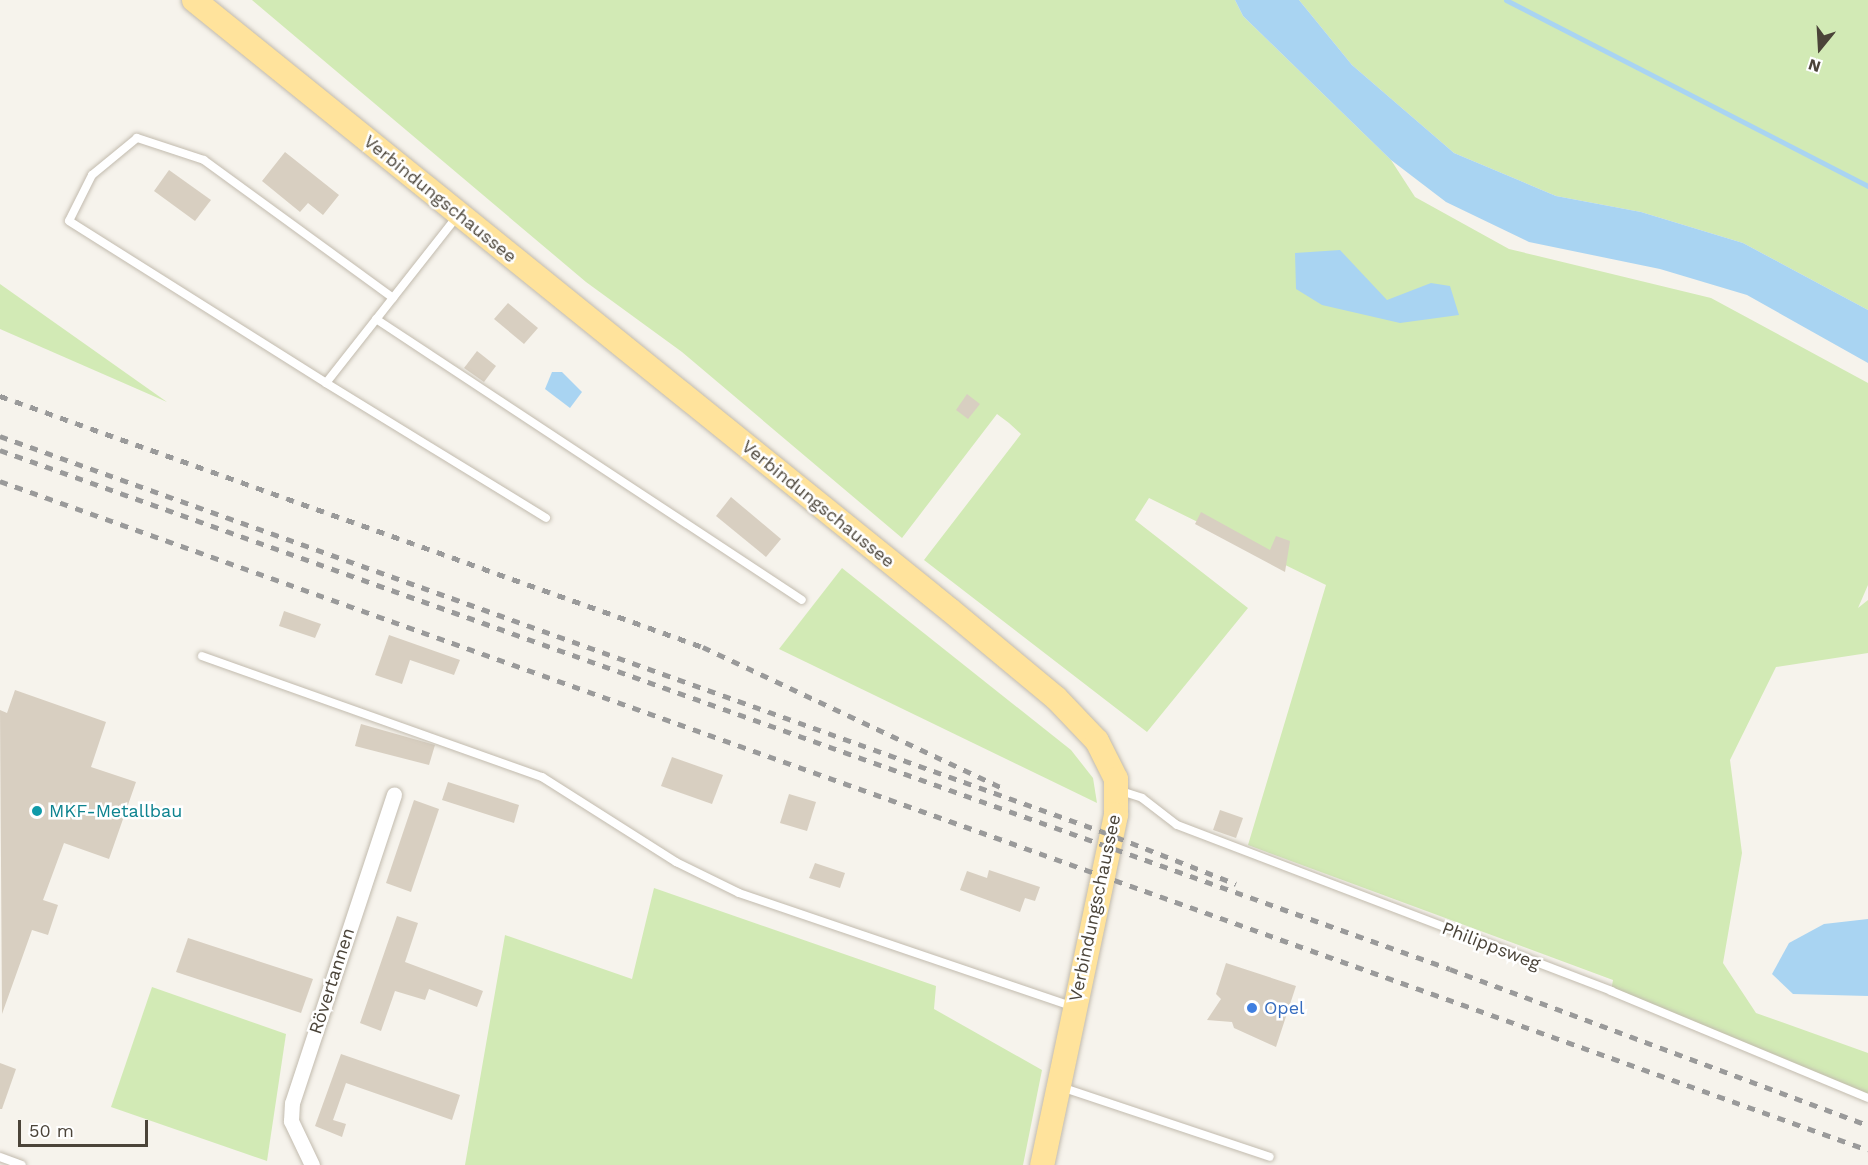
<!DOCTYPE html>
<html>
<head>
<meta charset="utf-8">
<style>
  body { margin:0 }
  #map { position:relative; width:1868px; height:1165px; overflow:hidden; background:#f6f3ec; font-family:"Work Sans",sans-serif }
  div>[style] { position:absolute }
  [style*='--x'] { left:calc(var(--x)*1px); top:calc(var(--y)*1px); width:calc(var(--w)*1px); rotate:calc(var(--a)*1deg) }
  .green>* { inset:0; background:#d2eab5 }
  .water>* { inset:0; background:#a9d4f2 }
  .stream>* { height:5px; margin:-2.5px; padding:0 2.5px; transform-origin:2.5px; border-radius:2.5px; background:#a9d4f2 }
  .building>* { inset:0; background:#d8cfc1 }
  .roads { filter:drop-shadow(0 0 2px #c2bbae) drop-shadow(0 0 2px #c2bbae) }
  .lane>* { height:8px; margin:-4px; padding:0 4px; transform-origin:4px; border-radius:4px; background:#fff }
  .street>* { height:15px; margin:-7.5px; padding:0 7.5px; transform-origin:7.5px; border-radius:7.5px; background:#fff }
  .primary>* { height:24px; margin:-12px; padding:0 12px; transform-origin:12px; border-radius:12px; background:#ffe39c }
  .rail>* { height:4.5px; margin-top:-2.25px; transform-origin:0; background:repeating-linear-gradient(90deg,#9a9a9a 0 8px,transparent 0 16px) }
  .dots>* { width:16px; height:16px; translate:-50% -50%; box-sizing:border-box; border:3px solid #fff; border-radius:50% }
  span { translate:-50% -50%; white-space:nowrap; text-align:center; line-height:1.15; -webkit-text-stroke:5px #fff; paint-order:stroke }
  .street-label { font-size:18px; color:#4b4439 }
  .culture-label { font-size:18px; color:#0d838f }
  .left { translate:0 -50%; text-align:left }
  .shop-label { font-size:18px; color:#366cbe }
  .north { position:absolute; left:1790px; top:18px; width:60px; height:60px; -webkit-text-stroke:4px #fff; paint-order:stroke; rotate:198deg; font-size:16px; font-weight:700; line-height:24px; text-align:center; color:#4b4439 }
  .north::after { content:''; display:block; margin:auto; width:21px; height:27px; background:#4b4439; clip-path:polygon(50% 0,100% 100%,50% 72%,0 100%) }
  .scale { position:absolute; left:18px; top:1120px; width:130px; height:27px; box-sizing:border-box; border:3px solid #4b4439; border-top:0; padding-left:8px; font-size:18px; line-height:21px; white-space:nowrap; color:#4b4439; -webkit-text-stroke:4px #fff; paint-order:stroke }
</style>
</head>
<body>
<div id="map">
  <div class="green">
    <i style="clip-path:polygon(252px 0,1235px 0,1243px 16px,1391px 160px,1415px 197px,1509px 249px,1711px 298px,1868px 383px,1868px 585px,1858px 608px,1868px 600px,1868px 653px,1776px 667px,1730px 760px,1742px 853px,1723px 963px,1756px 1013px,1868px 1053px,1868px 1098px,1611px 991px,1613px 980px,1248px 845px,1326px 585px,1149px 498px,1135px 520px,1248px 608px,1147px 732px,924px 560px,1021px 434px,1009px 423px,997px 414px,902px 538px,682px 352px,586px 282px)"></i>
    <i style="clip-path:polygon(1299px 0,1868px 0,1868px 310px,1743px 243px,1641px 212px,1556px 196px,1454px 153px,1352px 65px)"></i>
    <i style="clip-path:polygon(0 284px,167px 402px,0 329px)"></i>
    <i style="clip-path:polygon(842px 568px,1071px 750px,1093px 778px,1097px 803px,779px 649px)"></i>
    <i style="clip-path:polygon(654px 888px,936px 986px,934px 1009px,1042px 1070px,1023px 1165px,465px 1165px,505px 935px,632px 979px)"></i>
    <i style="clip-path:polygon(152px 987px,286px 1034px,267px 1161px,111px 1107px)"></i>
  </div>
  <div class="water">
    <i style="clip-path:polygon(1235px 0,1299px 0,1352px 65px,1454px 153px,1556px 196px,1641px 212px,1743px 243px,1868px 310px,1868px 363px,1747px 295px,1660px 269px,1529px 242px,1446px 202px,1391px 160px,1243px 16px)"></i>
    <i style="clip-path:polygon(1340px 250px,1387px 300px,1431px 283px,1450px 286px,1459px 315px,1400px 323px,1322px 305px,1296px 289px,1295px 253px)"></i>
    <i style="clip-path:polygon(552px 372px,562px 372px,582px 392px,570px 408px,545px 389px)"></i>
    <i style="clip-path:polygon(1868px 919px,1868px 996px,1793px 994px,1772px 974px,1789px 943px,1824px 924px)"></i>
  </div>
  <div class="stream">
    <i style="--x:1506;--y:0;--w:407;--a:27.2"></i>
  </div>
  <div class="building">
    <i style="clip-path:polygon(285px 152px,339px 195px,323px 215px,308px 203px,300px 212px,262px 181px)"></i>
    <i style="clip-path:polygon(169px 170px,211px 200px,195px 221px,154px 191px)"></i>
    <i style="clip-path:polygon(508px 303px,538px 328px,524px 344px,494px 319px)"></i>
    <i style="clip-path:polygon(477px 351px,496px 366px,484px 382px,464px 368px)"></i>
    <i style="clip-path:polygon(967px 394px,980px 404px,968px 419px,956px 410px)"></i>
    <i style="clip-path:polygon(731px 497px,781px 539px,766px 557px,716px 516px)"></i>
    <i style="clip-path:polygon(1201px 512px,1270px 550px,1276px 536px,1290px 541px,1285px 572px,1195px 524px)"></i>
    <i style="clip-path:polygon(284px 611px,321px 624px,315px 638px,279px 626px)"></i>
    <i style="clip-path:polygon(389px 635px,460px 660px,454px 675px,410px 660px,402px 684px,375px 675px)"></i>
    <i style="clip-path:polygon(15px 690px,106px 722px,91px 767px,136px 782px,109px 859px,64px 843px,43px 900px,58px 905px,48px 935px,32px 930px,2px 1014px,0 710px,7px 713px)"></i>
    <i style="clip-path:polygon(361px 724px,435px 745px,429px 765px,355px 746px)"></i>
    <i style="clip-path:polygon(672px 757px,723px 775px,712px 804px,661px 786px)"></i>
    <i style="clip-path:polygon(448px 782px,519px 805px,514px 823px,442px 800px)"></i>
    <i style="clip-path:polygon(789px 794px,816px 802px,807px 831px,780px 823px)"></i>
    <i style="clip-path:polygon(414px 800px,439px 809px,411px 892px,386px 883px)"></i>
    <i style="clip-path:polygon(1220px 810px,1243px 818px,1236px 838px,1213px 830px)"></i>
    <i style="clip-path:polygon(815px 863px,845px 873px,840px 888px,809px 878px)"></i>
    <i style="clip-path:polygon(989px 870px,1040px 887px,1035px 901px,1025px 898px,1020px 912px,960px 890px,967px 871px,987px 878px)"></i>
    <i style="clip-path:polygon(397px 916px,418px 923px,405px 962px,483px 991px,477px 1007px,429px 989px,425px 1000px,395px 991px,381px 1031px,360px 1023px)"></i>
    <i style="clip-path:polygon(188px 938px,313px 979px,301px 1013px,176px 972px)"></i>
    <i style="clip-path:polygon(1226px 963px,1296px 986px,1276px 1047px,1234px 1028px,1232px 1022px,1207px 1020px,1221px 999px,1216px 994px)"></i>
    <i style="clip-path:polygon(341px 1054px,460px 1095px,452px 1120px,346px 1083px,333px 1120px,346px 1124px,342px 1137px,315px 1126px)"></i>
    <i style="clip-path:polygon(0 1063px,16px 1069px,2px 1109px,0 1109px)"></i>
  </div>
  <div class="roads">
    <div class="lane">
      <i style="--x:393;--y:298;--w:234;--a:-143.9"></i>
      <i style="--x:204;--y:160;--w:71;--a:-161.8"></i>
      <i style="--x:137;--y:138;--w:58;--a:140.6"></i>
      <i style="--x:92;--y:175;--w:51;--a:116.6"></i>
      <i style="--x:69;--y:221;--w:304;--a:32.2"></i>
      <i style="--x:326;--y:383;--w:214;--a:-51.8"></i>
      <i style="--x:376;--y:319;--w:510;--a:33.41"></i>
      <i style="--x:326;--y:383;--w:258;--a:31.5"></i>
      <i style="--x:202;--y:656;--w:361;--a:19.6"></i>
      <i style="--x:542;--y:777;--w:159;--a:32.4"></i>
      <i style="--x:676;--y:862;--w:70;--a:26.2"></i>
      <i style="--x:739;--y:893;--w:353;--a:18.8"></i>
      <i style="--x:1121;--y:791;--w:22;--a:18"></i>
      <i style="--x:1142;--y:798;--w:44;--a:37.6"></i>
      <i style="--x:1177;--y:825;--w:465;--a:20.9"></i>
      <i style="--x:1611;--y:991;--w:278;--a:22.6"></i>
      <i style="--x:1061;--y:1087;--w:220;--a:18.5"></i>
      <i style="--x:0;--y:1157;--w:23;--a:20"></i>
    </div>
    <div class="street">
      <i style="--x:312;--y:1165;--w:49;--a:-115.5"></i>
      <i style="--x:291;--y:1121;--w:18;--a:-87"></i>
      <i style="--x:292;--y:1103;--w:325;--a:-71.7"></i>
    </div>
    <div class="primary">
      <i style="--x:194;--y:0;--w:971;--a:38.9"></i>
      <i style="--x:950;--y:610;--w:138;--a:39.7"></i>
      <i style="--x:1056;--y:698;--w:59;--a:46.4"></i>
      <i style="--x:1097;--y:741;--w:42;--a:63.4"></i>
      <i style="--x:1116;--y:779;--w:36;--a:90"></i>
      <i style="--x:1116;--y:815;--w:358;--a:101.9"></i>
    </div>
  </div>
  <div class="rail">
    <i style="--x:0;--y:396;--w:746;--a:19.65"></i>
    <i style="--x:703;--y:647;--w:334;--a:25.2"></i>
    <i style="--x:0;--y:436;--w:1170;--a:19.74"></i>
    <i style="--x:1101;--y:831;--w:145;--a:21.4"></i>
    <i style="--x:0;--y:450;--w:1540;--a:19.69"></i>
    <i style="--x:1450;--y:969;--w:446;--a:20.5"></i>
    <i style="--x:0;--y:481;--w:1984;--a:19.7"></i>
  </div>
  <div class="dots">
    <i style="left:37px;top:811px;background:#0f9aa8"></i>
    <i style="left:1252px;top:1008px;background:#3f7fe0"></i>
  </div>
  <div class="street-label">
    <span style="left:440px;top:199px;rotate:39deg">Verbindungschaussee</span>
    <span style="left:818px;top:504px;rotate:39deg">Verbindungschaussee</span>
    <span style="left:1095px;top:908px;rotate:-78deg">Verbindungschaussee</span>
    <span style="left:1491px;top:946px;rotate:21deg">Philippsweg</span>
    <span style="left:332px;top:981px;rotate:-72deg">Rövertannen</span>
  </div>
  <div class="culture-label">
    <span class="left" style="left:49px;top:811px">MKF-Metallbau</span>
  </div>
  <div class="shop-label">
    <span class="left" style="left:1264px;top:1008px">Opel</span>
  </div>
  <div class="north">N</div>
  <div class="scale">50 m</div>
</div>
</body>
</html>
